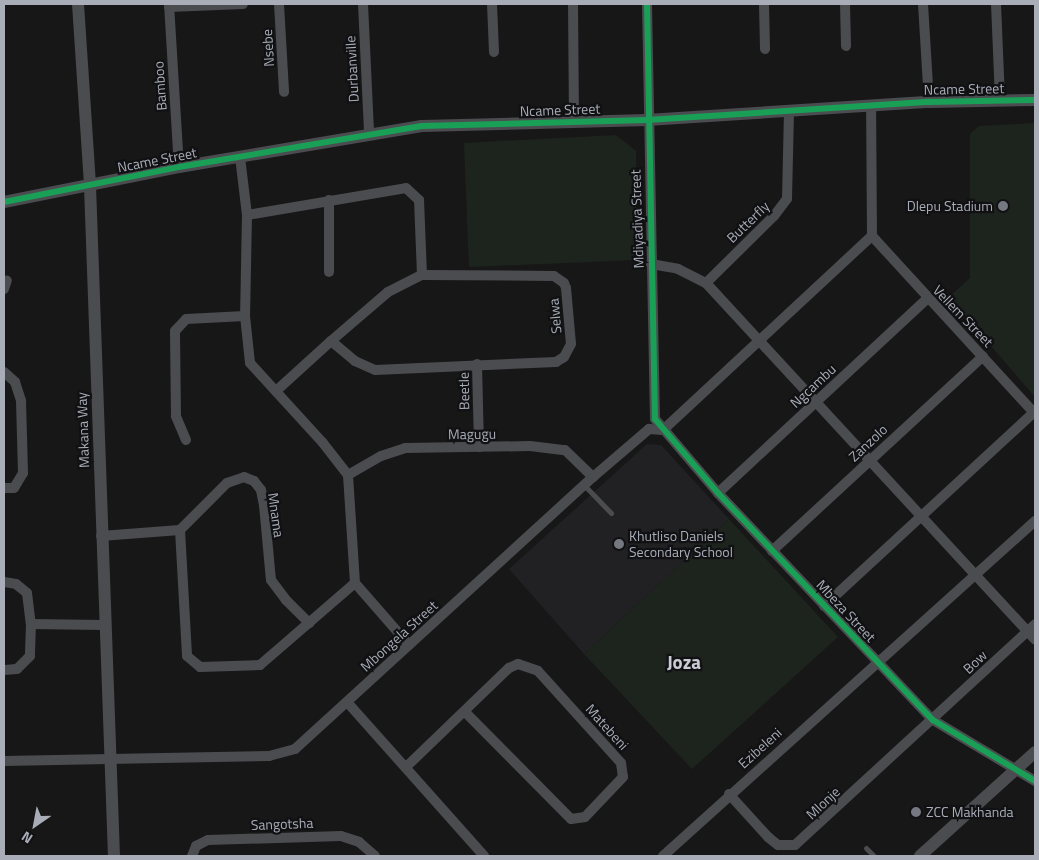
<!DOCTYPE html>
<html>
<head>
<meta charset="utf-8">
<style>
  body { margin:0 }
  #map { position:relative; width:1039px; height:860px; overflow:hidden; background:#171717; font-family:"Titillium Web",sans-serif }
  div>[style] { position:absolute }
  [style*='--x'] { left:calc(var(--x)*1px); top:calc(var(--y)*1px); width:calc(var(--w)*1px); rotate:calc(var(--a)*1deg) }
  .built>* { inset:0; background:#212123 }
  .green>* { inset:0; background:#1d241e }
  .service>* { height:5px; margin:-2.5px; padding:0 2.5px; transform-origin:2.5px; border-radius:2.5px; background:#4b4c50 }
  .minor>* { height:10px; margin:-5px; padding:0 5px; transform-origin:5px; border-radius:5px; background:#4b4c50 }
  .tertiary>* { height:12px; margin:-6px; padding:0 6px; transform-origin:6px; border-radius:6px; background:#4b4c50 }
  .cycleway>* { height:6px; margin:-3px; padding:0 3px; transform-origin:3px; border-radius:3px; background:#1a9f57 }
  .dots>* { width:14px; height:14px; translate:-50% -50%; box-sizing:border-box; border:2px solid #111113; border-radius:50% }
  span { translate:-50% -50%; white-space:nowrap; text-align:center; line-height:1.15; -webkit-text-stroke:4.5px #111113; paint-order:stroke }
  .street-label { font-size:14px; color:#a8adb8 }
  .poi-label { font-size:14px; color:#a8adb8 }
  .right { translate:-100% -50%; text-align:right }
  .left { translate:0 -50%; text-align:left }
  .district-label { font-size:19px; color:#c9ccd4; font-weight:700 }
  .frame { position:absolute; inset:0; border:5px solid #a8adb8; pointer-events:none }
  .north { position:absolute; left:10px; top:800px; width:50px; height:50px; -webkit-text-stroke:4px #111113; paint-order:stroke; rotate:213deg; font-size:14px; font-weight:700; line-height:20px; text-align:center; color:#a8adb8 }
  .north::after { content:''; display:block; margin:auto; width:18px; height:22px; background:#a8adb8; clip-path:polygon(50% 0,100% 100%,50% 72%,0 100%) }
</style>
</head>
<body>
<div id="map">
  <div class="built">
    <i style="clip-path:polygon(647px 444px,661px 445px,729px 519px,584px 654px,509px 569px)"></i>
  </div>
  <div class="green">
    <i style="clip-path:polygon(1035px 123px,1035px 397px,949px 297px,970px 278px,970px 134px,979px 126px)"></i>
    <i style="clip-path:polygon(616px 135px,636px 151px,637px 260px,469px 267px,464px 143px)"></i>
    <i style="clip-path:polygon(729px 519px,838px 637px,692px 769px,584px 654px)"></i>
  </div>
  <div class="service">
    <i style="--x:584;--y:485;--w:39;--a:46"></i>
    <i style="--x:866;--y:848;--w:11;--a:45"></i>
  </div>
  <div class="minor">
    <i style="--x:169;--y:4;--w:163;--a:86.5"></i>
    <i style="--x:279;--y:4;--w:88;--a:86.7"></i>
    <i style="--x:363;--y:4;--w:129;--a:87.3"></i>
    <i style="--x:492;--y:4;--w:48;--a:87.6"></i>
    <i style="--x:573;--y:4;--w:118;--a:89.5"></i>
    <i style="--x:647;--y:4;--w:415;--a:88.9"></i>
    <i style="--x:655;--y:419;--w:97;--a:49.6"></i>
    <i style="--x:718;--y:493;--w:313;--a:46.6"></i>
    <i style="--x:933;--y:720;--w:119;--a:30.9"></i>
    <i style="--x:764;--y:4;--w:45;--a:88.7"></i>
    <i style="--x:845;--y:4;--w:42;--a:88.6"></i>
    <i style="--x:923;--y:4;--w:98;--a:86.5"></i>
    <i style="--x:996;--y:4;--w:97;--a:87.6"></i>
    <i style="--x:169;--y:7;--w:74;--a:-2.3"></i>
    <i style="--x:240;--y:157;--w:58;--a:83.1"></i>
    <i style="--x:247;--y:215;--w:101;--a:91.1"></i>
    <i style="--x:245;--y:316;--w:47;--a:83.9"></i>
    <i style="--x:250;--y:363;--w:108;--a:47.6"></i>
    <i style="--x:323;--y:443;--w:41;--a:52"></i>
    <i style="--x:348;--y:475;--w:108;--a:86.3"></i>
    <i style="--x:355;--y:583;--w:82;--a:48.9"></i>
    <i style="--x:329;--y:200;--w:72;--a:90"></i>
    <i style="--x:247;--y:215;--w:161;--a:-9.6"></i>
    <i style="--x:406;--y:188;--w:18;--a:43"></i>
    <i style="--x:419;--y:200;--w:75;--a:87.7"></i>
    <i style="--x:872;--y:236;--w:241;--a:47.5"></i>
    <i style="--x:651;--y:264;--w:27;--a:10"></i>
    <i style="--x:678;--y:269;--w:31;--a:27"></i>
    <i style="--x:706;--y:283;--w:485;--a:47.3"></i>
    <i style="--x:706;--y:283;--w:95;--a:-44.6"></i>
    <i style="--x:774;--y:216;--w:21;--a:-53"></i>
    <i style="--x:787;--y:199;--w:89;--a:-88.7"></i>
    <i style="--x:4;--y:289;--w:9;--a:-72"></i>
    <i style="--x:477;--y:364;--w:83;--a:88.6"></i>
    <i style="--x:4;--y:372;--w:15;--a:42"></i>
    <i style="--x:15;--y:382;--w:20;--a:72"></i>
    <i style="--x:21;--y:401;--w:72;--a:88.4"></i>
    <i style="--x:23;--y:473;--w:17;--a:121"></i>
    <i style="--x:14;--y:488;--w:10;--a:180"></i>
    <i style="--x:276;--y:391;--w:74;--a:-42.3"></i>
    <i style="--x:331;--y:341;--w:75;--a:-40.7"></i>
    <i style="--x:388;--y:292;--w:38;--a:-27"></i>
    <i style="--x:422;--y:275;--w:132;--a:0.4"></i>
    <i style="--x:554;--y:276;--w:12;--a:35"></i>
    <i style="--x:564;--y:283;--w:5;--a:68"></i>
    <i style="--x:566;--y:288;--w:56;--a:84.9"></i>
    <i style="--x:571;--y:344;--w:15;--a:118"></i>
    <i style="--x:564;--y:357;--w:9;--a:148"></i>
    <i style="--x:556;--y:362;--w:181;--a:177.5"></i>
    <i style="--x:375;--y:370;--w:22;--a:-156"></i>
    <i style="--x:355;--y:361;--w:31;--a:-140"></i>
    <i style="--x:663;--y:430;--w:285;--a:-42.9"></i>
    <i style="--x:872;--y:236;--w:131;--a:-90.4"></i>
    <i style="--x:186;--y:440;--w:26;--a:-113"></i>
    <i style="--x:176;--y:416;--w:85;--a:-90.7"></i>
    <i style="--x:175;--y:331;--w:16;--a:-47"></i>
    <i style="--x:186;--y:319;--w:59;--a:-2.9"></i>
    <i style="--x:348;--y:475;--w:38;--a:-30"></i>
    <i style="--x:381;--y:456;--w:25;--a:-18"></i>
    <i style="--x:405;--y:448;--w:125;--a:-0.9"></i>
    <i style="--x:530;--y:446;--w:35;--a:7"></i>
    <i style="--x:565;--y:450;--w:39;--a:44"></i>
    <i style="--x:718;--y:493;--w:285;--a:-42.9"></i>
    <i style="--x:180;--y:530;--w:126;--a:86.8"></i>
    <i style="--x:187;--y:656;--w:17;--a:40"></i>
    <i style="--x:200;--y:667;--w:60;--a:-1.9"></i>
    <i style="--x:260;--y:665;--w:125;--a:-40.8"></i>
    <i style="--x:101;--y:536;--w:79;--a:-4.3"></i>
    <i style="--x:180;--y:530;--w:66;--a:-45"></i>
    <i style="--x:227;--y:483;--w:18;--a:-19"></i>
    <i style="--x:244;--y:477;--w:11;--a:22"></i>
    <i style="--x:254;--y:481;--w:11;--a:52"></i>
    <i style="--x:261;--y:490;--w:15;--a:79"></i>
    <i style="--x:264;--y:505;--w:75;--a:84.7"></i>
    <i style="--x:271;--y:580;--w:25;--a:53"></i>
    <i style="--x:286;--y:600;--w:33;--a:45"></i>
    <i style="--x:772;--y:551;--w:287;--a:-42.7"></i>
    <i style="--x:4;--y:582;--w:12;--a:9"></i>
    <i style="--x:16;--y:584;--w:14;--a:39"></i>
    <i style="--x:27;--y:593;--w:31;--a:83"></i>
    <i style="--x:31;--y:624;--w:32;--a:92"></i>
    <i style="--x:30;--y:656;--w:18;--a:135"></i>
    <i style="--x:17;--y:669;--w:13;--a:176"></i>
    <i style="--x:824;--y:606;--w:286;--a:-42.7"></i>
    <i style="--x:31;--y:624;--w:73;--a:0.8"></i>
    <i style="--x:347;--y:702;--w:206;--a:48.3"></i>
    <i style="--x:4;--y:761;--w:265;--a:-1.1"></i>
    <i style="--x:269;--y:756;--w:27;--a:-15"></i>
    <i style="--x:295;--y:749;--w:403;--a:-42.4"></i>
    <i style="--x:593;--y:477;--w:74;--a:-40.6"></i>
    <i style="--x:649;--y:429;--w:14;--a:4"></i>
    <i style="--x:406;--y:767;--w:143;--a:-43.9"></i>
    <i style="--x:509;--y:668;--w:10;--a:-24"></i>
    <i style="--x:518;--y:664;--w:21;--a:19"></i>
    <i style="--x:538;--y:671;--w:124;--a:47.9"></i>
    <i style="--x:621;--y:763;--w:14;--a:82"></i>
    <i style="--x:623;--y:777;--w:55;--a:133.5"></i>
    <i style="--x:585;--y:817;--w:14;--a:172"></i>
    <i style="--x:571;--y:819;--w:151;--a:-134.7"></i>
    <i style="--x:729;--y:794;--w:58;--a:47.8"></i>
    <i style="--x:768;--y:837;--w:13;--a:39"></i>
    <i style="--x:778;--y:845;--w:17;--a:0"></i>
    <i style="--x:795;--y:845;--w:326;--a:-42.6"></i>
    <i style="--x:192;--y:856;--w:11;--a:-68"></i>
    <i style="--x:196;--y:846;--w:13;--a:-27"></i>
    <i style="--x:208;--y:840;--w:133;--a:-1.7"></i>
    <i style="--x:341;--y:836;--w:19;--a:18"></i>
    <i style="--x:359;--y:842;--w:21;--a:41"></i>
    <i style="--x:663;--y:856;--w:501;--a:-42"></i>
  </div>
  <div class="tertiary">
    <i style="--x:78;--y:4;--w:182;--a:86.2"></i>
    <i style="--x:90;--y:186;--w:670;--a:87.95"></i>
    <i style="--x:4;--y:202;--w:178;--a:-11.3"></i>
    <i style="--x:179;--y:167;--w:246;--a:-9.6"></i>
    <i style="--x:422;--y:126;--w:225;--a:-1.5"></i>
    <i style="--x:647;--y:120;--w:283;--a:-3.7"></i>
    <i style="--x:929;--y:102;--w:106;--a:-1.1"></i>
    <i style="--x:920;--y:856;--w:155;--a:-42.1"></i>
  </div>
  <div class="cycleway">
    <i style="--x:647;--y:4;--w:415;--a:88.9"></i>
    <i style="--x:655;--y:419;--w:97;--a:49.6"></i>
    <i style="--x:718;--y:493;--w:313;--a:46.6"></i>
    <i style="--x:933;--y:720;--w:119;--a:30.9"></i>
    <i style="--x:4;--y:202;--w:178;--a:-11.3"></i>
    <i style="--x:179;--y:167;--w:246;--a:-9.6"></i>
    <i style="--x:422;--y:126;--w:225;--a:-1.5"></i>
    <i style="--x:647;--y:120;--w:283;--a:-3.7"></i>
    <i style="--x:929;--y:102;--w:106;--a:-1.1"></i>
  </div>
  <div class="dots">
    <i style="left:1003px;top:206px;background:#757880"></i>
    <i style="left:619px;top:544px;background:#757880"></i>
    <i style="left:916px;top:812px;background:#757880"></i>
  </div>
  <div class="street-label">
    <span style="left:268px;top:48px;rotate:-93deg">Nsebe</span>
    <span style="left:352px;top:69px;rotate:-93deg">Durbanville</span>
    <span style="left:160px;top:86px;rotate:-94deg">Bamboo</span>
    <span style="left:964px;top:89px;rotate:-1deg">Ncame Street</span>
    <span style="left:560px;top:110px;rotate:-2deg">Ncame Street</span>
    <span style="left:157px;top:160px;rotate:-11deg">Ncame Street</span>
    <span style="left:637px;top:219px;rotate:-92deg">Mdiyadiya Street</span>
    <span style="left:748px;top:222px;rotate:-44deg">Butterfly</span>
    <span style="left:555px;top:316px;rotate:-95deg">Selwa</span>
    <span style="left:963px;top:316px;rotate:46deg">Vellem Street</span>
    <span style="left:813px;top:386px;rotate:-43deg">Ngcambu</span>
    <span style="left:464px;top:391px;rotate:-91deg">Beetle</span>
    <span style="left:83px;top:430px;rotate:-92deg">Makana Way</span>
    <span style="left:472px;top:434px;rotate:-1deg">Magugu</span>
    <span style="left:868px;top:443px;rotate:-43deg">Zanzolo</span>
    <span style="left:276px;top:515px;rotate:82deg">Mnama</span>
    <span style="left:846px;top:611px;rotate:47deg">Mbeza Street</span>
    <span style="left:399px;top:636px;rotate:-42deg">Mbongela Street</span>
    <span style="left:975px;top:662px;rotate:-43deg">Bow</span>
    <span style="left:607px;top:727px;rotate:48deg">Matebeni</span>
    <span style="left:760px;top:748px;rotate:-42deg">Ezibeleni</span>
    <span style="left:823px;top:803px;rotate:-43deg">Mlonje</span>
    <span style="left:282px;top:824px;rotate:-2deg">Sangotsha</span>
  </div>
  <div class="poi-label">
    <span class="right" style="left:993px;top:206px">Dlepu Stadium</span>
    <span class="left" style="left:629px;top:544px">Khutliso Daniels<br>Secondary School</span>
    <span class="left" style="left:926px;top:812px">ZCC Makhanda</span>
  </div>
  <div class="district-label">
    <span style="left:684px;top:662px">Joza</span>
  </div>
  <div class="frame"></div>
  <div class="north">N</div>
</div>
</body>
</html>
